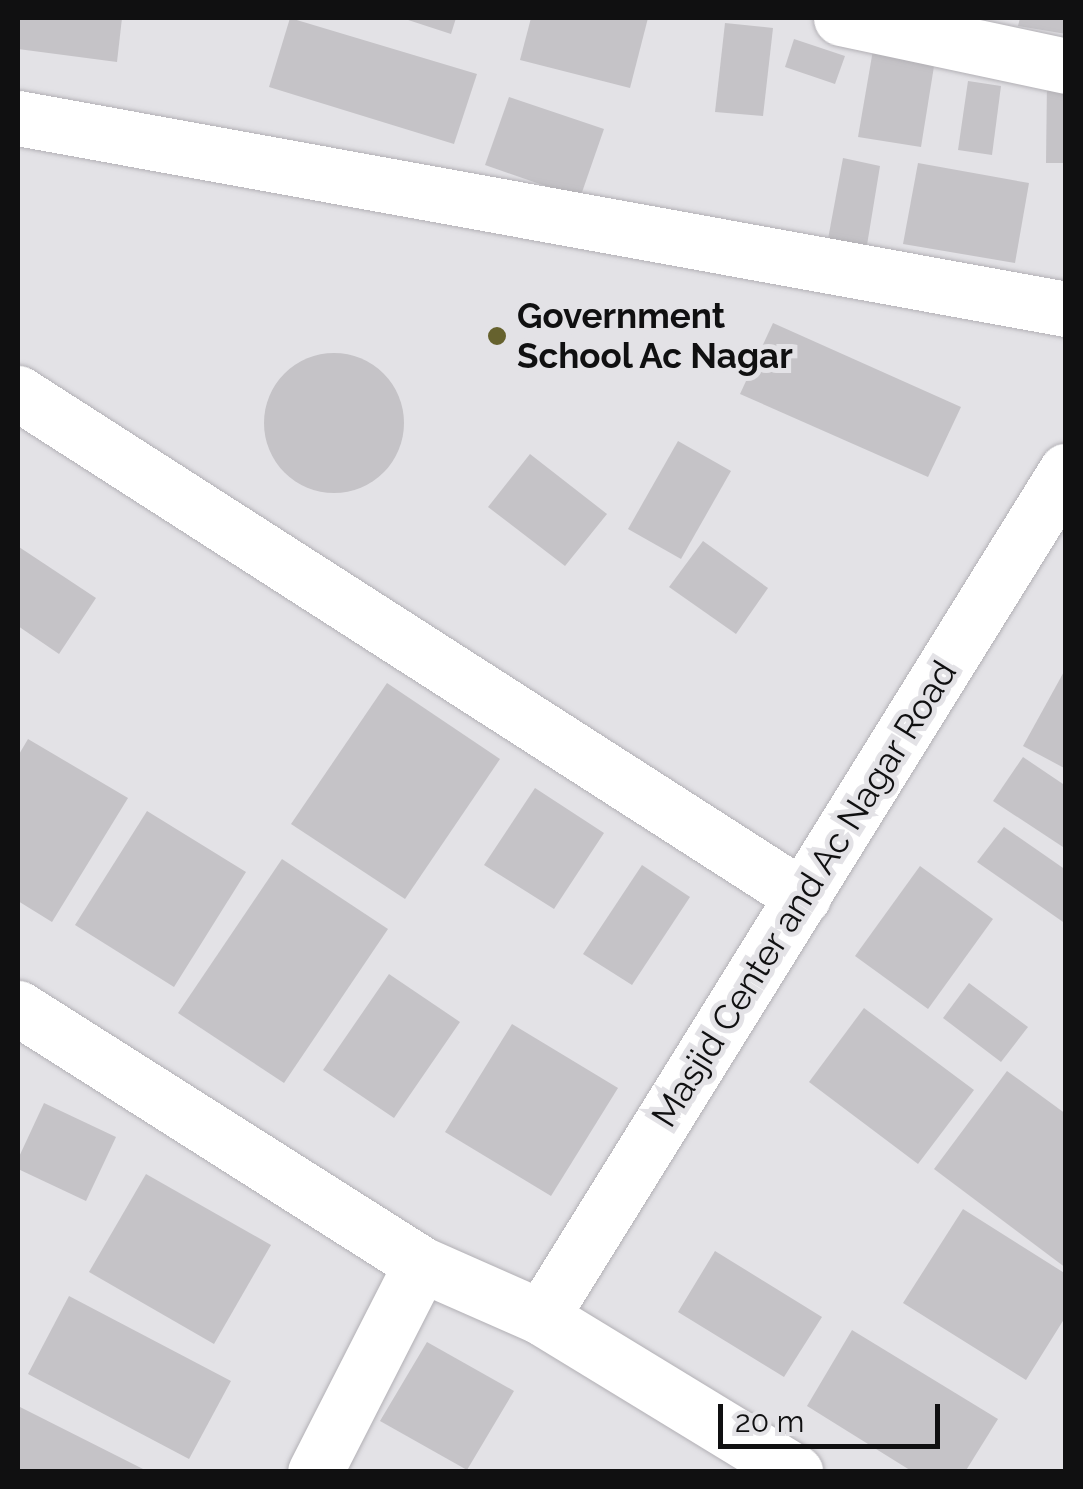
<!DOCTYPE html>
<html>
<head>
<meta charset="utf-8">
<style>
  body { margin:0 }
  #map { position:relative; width:1083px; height:1489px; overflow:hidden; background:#e3e2e6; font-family:Raleway,sans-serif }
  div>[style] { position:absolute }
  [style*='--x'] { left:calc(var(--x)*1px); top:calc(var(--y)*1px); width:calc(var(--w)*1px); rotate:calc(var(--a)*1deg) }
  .building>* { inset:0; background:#c5c3c7 }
  .round { border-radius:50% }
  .roads { filter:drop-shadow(0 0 2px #b2b0b5) drop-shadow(0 0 2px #b2b0b5) }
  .minor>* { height:55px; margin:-27.5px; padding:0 27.5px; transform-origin:27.5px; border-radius:27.5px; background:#fff }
  .dots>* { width:28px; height:28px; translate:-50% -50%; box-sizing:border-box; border:5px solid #e3e2e6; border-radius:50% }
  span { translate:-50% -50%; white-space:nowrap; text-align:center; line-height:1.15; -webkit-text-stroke:10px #e3e2e6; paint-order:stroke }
  .poi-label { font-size:35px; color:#101011; font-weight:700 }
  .left { translate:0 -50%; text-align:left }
  .street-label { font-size:35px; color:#101011 }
  .frame { position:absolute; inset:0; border:20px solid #101011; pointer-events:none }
  .scale { position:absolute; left:718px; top:1404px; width:222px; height:45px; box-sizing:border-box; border:5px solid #101011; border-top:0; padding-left:12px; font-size:30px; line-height:35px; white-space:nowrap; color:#101011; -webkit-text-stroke:8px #e3e2e6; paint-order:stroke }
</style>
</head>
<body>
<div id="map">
  <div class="building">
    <i style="clip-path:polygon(18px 18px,122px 18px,117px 62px,18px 49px)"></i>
    <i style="clip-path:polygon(290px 18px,477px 74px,454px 144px,269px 87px)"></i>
    <i style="clip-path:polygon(402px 18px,456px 18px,451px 34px)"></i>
    <i style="clip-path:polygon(531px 18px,648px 18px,630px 88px,520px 60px)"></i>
    <i style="clip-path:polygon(1020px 18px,1066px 18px,1066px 34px,1018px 26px)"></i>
    <i style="clip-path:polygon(725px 23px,773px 28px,763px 116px,715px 112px)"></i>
    <i style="clip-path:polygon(794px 39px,845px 56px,835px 84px,785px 67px)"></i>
    <i style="clip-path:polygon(873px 50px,935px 60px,921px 147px,858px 137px)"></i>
    <i style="clip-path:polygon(968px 81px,1001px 86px,992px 155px,958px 150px)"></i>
    <i style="clip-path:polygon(1047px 81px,1066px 81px,1066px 163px,1046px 163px)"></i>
    <i style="clip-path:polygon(509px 97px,604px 129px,580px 198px,485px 165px)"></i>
    <i style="clip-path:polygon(843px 158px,880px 166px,867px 245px,828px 239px)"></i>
    <i style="clip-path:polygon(918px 163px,1029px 183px,1015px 263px,903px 244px)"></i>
    <i style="clip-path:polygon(773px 323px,961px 407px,928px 477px,740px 394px)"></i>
    <i class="round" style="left:264px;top:353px;width:140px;height:140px"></i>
    <i style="clip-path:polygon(678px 441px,731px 471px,681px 559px,628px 529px)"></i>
    <i style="clip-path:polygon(530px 454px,607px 514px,565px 566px,488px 507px)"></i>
    <i style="clip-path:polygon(703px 541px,768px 588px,736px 634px,669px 587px)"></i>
    <i style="clip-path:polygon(19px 547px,96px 598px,59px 654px,18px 626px)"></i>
    <i style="clip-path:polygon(1066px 668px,1066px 769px,1023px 746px)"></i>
    <i style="clip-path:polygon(387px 683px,500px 759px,405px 899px,291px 824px)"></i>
    <i style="clip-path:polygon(28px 739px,128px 798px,52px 922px,18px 901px,18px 756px)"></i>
    <i style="clip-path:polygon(1023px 757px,1066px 786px,1066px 849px,993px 801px)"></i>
    <i style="clip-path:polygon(535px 788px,604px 833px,554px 909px,484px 865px)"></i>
    <i style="clip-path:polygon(147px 811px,246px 872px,174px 987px,75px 925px)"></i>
    <i style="clip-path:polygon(1004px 827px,1066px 870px,1066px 924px,977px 862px)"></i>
    <i style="clip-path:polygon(282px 859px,388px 929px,284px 1083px,178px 1013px)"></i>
    <i style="clip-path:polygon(642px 865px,690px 897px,632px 985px,583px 954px)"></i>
    <i style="clip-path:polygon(920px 866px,993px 919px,928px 1009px,855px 956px)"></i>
    <i style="clip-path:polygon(389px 974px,460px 1022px,394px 1118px,323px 1070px)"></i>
    <i style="clip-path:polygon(969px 983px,1028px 1027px,1001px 1062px,943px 1018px)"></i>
    <i style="clip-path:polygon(864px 1008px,974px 1090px,918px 1164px,809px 1082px)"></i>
    <i style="clip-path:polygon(512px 1024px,618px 1088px,551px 1196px,445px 1132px)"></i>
    <i style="clip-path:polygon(1007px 1071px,1066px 1114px,1066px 1268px,934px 1169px)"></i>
    <i style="clip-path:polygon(44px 1103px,116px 1137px,86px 1201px,18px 1169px,18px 1159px)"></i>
    <i style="clip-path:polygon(146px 1174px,271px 1245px,214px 1344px,89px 1272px)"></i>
    <i style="clip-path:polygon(963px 1209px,1066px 1274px,1066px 1316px,1026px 1380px,903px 1303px)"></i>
    <i style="clip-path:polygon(715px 1251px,822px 1317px,784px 1377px,678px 1312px)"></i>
    <i style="clip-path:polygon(69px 1296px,231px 1381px,189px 1459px,28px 1374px)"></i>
    <i style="clip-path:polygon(852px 1330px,998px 1419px,965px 1472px,913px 1472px,807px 1406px)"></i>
    <i style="clip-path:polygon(427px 1342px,514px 1391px,467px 1470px,380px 1421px)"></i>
    <i style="clip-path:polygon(18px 1406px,149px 1472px,18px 1472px)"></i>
  </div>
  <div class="roads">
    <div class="minor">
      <i style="--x:841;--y:18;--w:230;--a:12"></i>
      <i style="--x:18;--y:118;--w:1065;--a:10.33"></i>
      <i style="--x:18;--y:393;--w:933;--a:32.7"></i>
      <i style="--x:18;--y:1008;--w:477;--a:32.4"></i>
      <i style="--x:421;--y:1264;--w:131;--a:23.8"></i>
      <i style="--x:541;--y:1317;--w:298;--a:31.4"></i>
      <i style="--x:541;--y:1317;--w:996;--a:-58.18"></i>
      <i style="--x:315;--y:1472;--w:233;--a:-63"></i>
    </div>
  </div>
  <div class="dots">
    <i style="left:497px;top:336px;background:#66622e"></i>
  </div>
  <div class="poi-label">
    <span class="left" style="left:517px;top:336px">Government<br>School Ac Nagar</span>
  </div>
  <div class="street-label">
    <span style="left:804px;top:894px;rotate:-58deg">Masjid Center and Ac Nagar Road</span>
  </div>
  <div class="frame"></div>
  <div class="scale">20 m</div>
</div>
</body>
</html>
